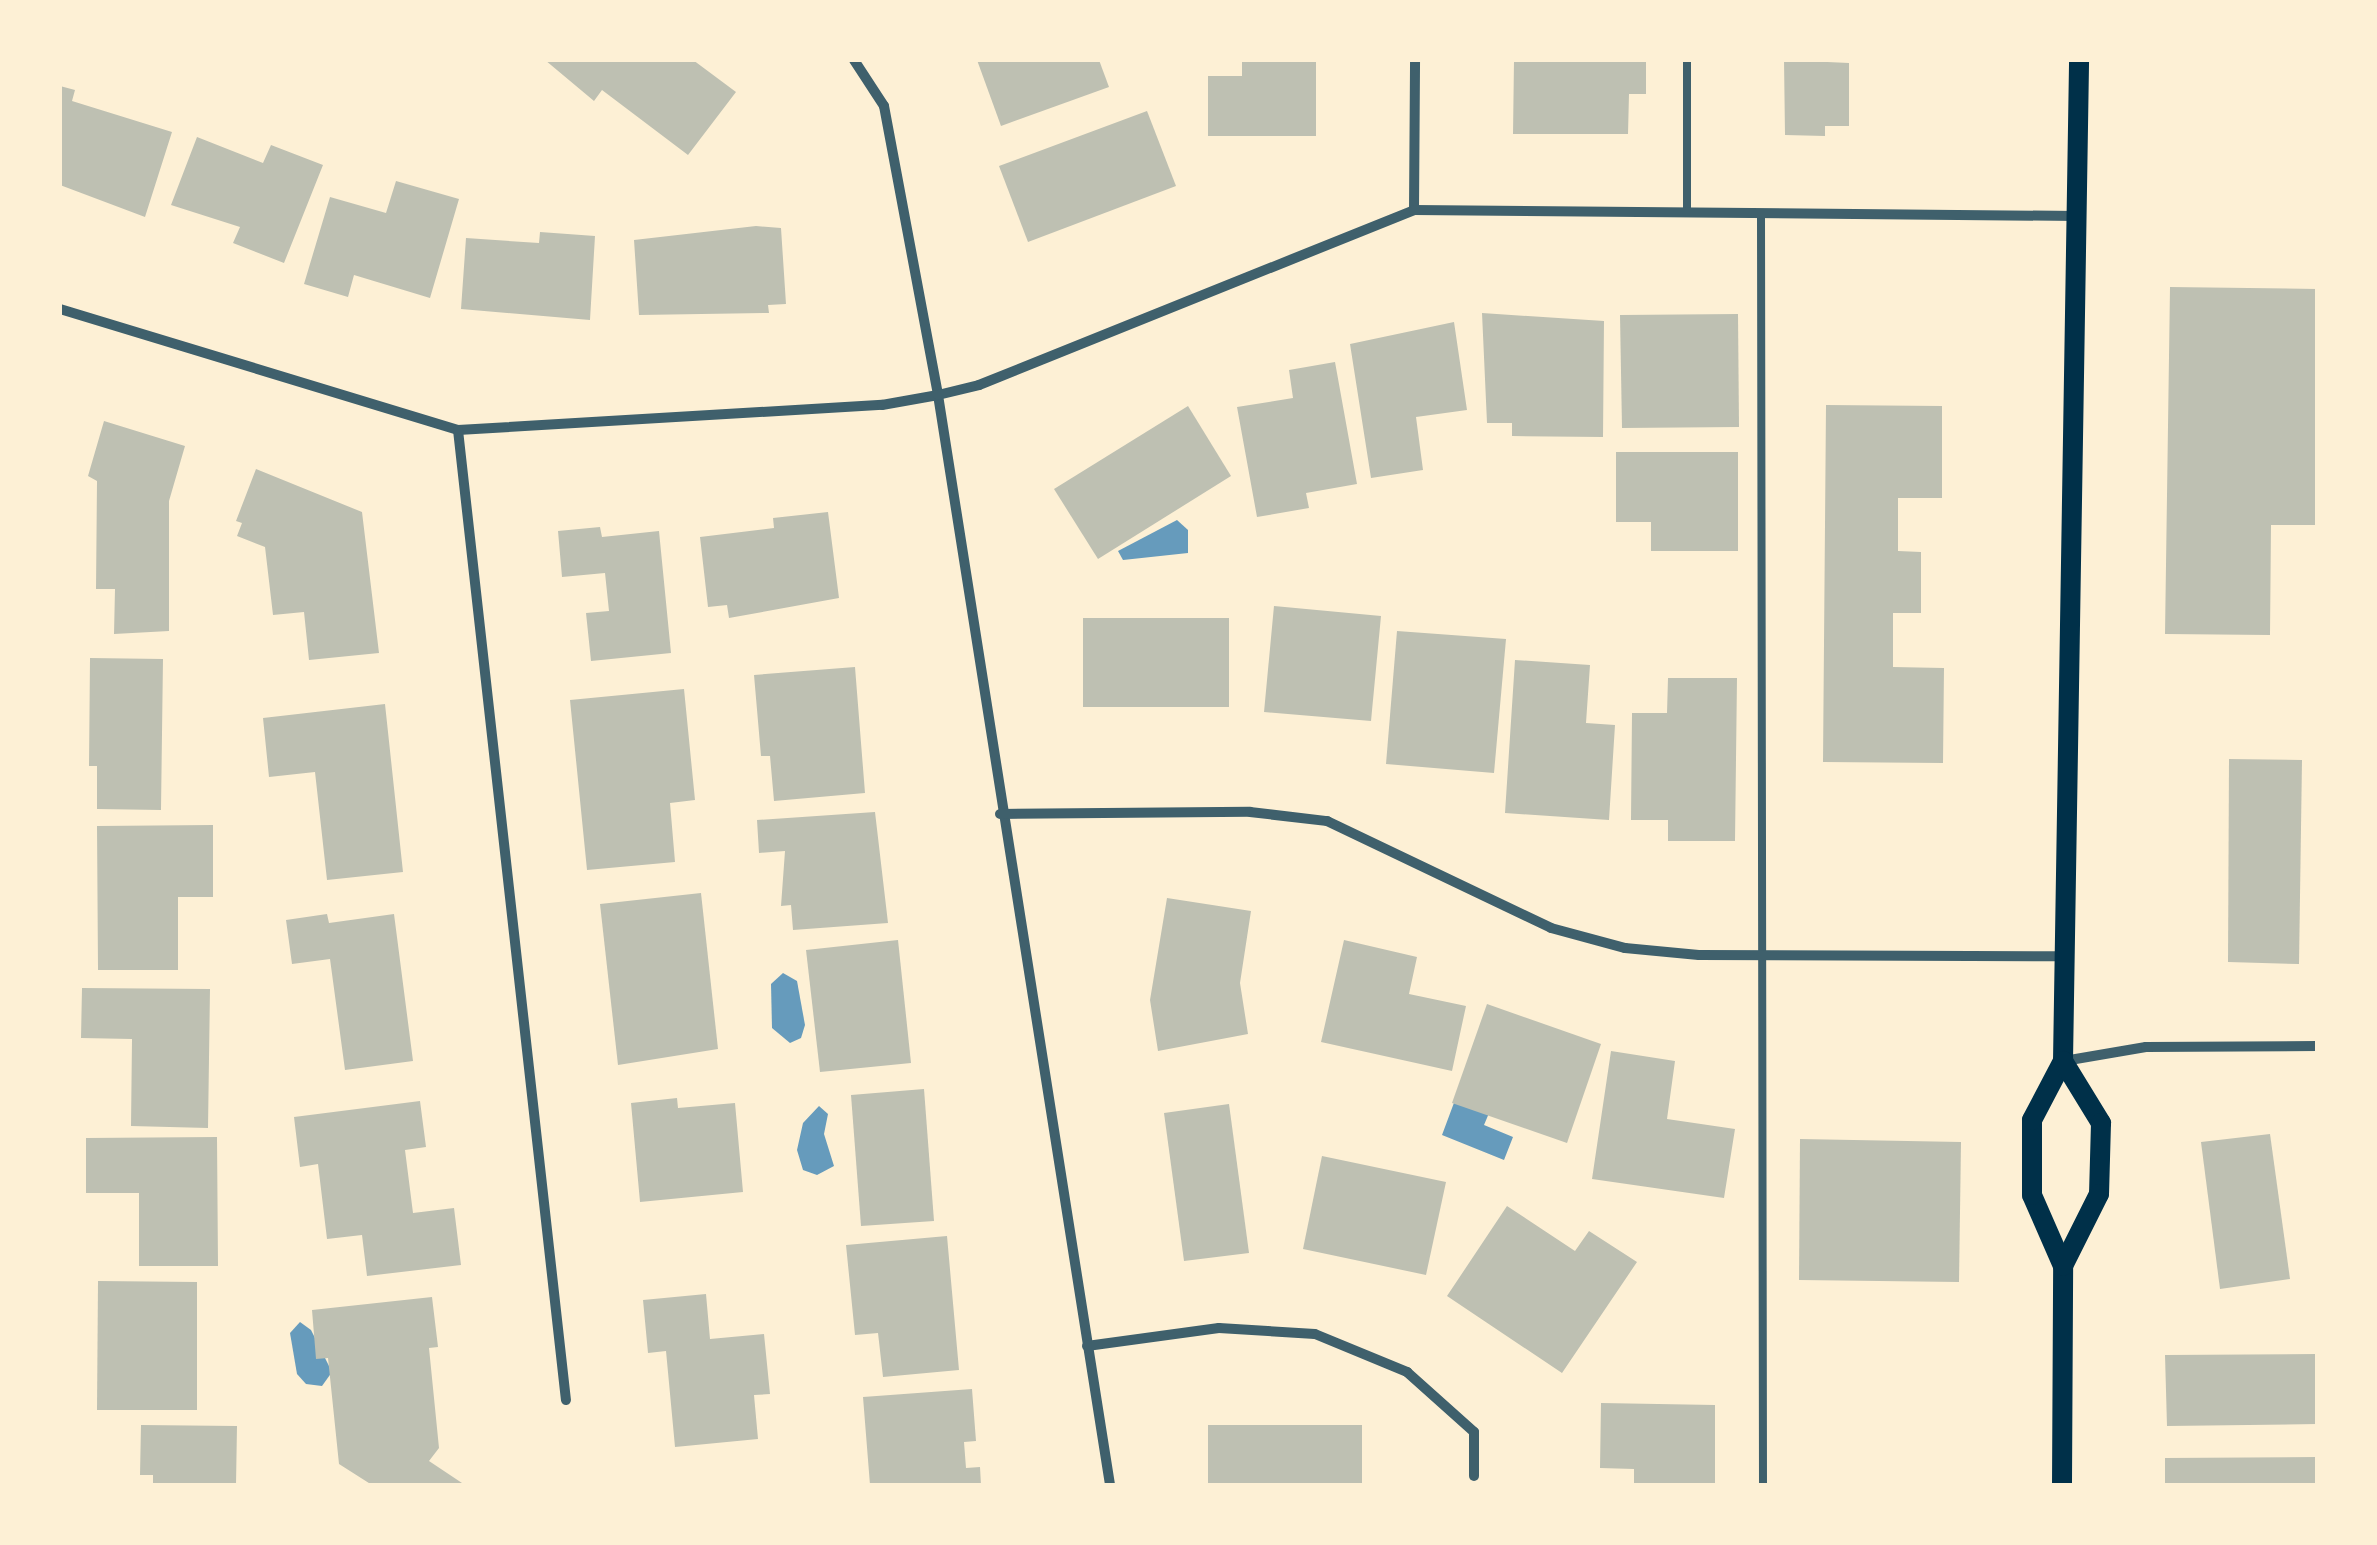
<!DOCTYPE html>
<html>
<head>
<meta charset="utf-8">
<style>
  body { margin:0 }
  #map { position:relative; width:2377px; height:1545px; overflow:hidden; background:#fdf0d5; font-family:"Roboto Serif",serif }
  div>[style] { position:absolute }
  [style*='--x'] { left:calc(var(--x)*1px); top:calc(var(--y)*1px); width:calc(var(--w)*1px); rotate:calc(var(--a)*1deg) }
  .water>* { inset:0; background:#669bbc }
  .building>* { inset:0; background:#bec0b2 }
  .service>* { height:8px; margin:-4px; padding:0 4px; transform-origin:4px; border-radius:4px; background:#3f606c }
  .minor>* { height:10px; margin:-5px; padding:0 5px; transform-origin:5px; border-radius:5px; background:#3f606c }
  .secondary>* { height:20px; margin:-10px; padding:0 10px; transform-origin:10px; border-radius:10px; background:#003049 }
  span { translate:-50% -50%; white-space:nowrap; text-align:center; line-height:1.15; -webkit-text-stroke:8px #fdf0d5; paint-order:stroke }
  .frame { position:absolute; inset:0; border:62px solid #fdf0d5; pointer-events:none }
</style>
</head>
<body>
<div id="map">
  <div class="water">
    <i style="clip-path:polygon(1177px 520px,1188px 530px,1188px 553px,1123px 560px,1118px 551px)"></i>
    <i style="clip-path:polygon(783px 973px,797px 981px,805px 1025px,801px 1038px,790px 1043px,772px 1028px,771px 984px)"></i>
    <i style="clip-path:polygon(1458px 1092px,1492px 1106px,1484px 1125px,1513px 1137px,1504px 1160px,1442px 1135px)"></i>
    <i style="clip-path:polygon(819px 1106px,828px 1114px,824px 1134px,834px 1166px,817px 1175px,803px 1170px,797px 1150px,803px 1123px)"></i>
    <i style="clip-path:polygon(300px 1322px,311px 1330px,332px 1372px,322px 1386px,306px 1384px,297px 1374px,290px 1333px)"></i>
  </div>
  <div class="building">
    <i style="clip-path:polygon(545px 60px,693px 60px,736px 92px,688px 155px,602px 90px,594px 101px)"></i>
    <i style="clip-path:polygon(977px 60px,1099px 60px,1109px 87px,1001px 126px)"></i>
    <i style="clip-path:polygon(1242px 60px,1316px 60px,1316px 136px,1208px 136px,1208px 76px,1242px 76px)"></i>
    <i style="clip-path:polygon(1514px 60px,1646px 60px,1646px 94px,1629px 94px,1628px 134px,1513px 134px)"></i>
    <i style="clip-path:polygon(1784px 60px,1849px 63px,1849px 126px,1825px 126px,1825px 136px,1785px 135px)"></i>
    <i style="clip-path:polygon(60px 86px,75px 90px,72px 101px,172px 132px,145px 217px,60px 185px)"></i>
    <i style="clip-path:polygon(1147px 111px,1176px 186px,1028px 242px,999px 166px)"></i>
    <i style="clip-path:polygon(197px 137px,263px 163px,271px 145px,323px 165px,284px 263px,233px 243px,240px 227px,171px 205px)"></i>
    <i style="clip-path:polygon(396px 181px,459px 199px,430px 298px,354px 275px,348px 297px,304px 284px,330px 197px,386px 213px)"></i>
    <i style="clip-path:polygon(756px 226px,781px 228px,786px 304px,768px 305px,769px 313px,639px 315px,634px 240px)"></i>
    <i style="clip-path:polygon(540px 232px,595px 236px,590px 320px,461px 309px,466px 238px,539px 243px)"></i>
    <i style="clip-path:polygon(2170px 287px,2317px 289px,2317px 525px,2271px 525px,2270px 635px,2165px 634px)"></i>
    <i style="clip-path:polygon(1482px 313px,1604px 321px,1603px 437px,1512px 436px,1512px 423px,1487px 423px)"></i>
    <i style="clip-path:polygon(1738px 314px,1739px 427px,1622px 428px,1620px 315px)"></i>
    <i style="clip-path:polygon(1454px 322px,1467px 410px,1416px 417px,1423px 470px,1371px 478px,1350px 344px)"></i>
    <i style="clip-path:polygon(1335px 362px,1357px 484px,1306px 493px,1309px 508px,1257px 517px,1237px 407px,1293px 398px,1289px 370px)"></i>
    <i style="clip-path:polygon(1826px 405px,1942px 406px,1942px 498px,1898px 498px,1898px 551px,1921px 552px,1921px 613px,1893px 613px,1893px 667px,1944px 668px,1943px 763px,1823px 762px)"></i>
    <i style="clip-path:polygon(1188px 406px,1231px 476px,1098px 559px,1054px 489px)"></i>
    <i style="clip-path:polygon(104px 421px,185px 446px,169px 501px,169px 631px,114px 634px,115px 589px,96px 589px,97px 481px,88px 476px)"></i>
    <i style="clip-path:polygon(1616px 452px,1738px 452px,1738px 551px,1651px 551px,1651px 522px,1616px 522px)"></i>
    <i style="clip-path:polygon(256px 469px,362px 512px,379px 653px,309px 660px,304px 612px,273px 615px,265px 547px,237px 536px,242px 523px,236px 521px)"></i>
    <i style="clip-path:polygon(828px 512px,839px 598px,729px 618px,727px 605px,708px 607px,700px 537px,774px 528px,773px 518px)"></i>
    <i style="clip-path:polygon(600px 527px,602px 537px,659px 531px,671px 653px,591px 661px,586px 613px,609px 611px,605px 573px,562px 577px,558px 531px)"></i>
    <i style="clip-path:polygon(1274px 606px,1381px 616px,1371px 721px,1264px 712px)"></i>
    <i style="clip-path:polygon(1083px 618px,1229px 618px,1229px 707px,1083px 707px)"></i>
    <i style="clip-path:polygon(1397px 631px,1506px 639px,1494px 773px,1386px 764px)"></i>
    <i style="clip-path:polygon(90px 658px,163px 659px,161px 810px,97px 809px,97px 766px,89px 766px)"></i>
    <i style="clip-path:polygon(1515px 660px,1590px 665px,1586px 723px,1615px 725px,1609px 820px,1505px 813px)"></i>
    <i style="clip-path:polygon(855px 667px,865px 793px,774px 801px,770px 756px,761px 756px,754px 675px)"></i>
    <i style="clip-path:polygon(1668px 678px,1737px 678px,1735px 841px,1668px 841px,1668px 820px,1631px 820px,1632px 713px,1667px 713px)"></i>
    <i style="clip-path:polygon(684px 689px,695px 800px,670px 803px,675px 862px,587px 870px,570px 700px)"></i>
    <i style="clip-path:polygon(385px 704px,403px 872px,327px 880px,315px 772px,269px 777px,263px 718px)"></i>
    <i style="clip-path:polygon(2229px 759px,2302px 760px,2299px 964px,2228px 962px)"></i>
    <i style="clip-path:polygon(875px 812px,888px 923px,793px 930px,791px 905px,781px 906px,785px 851px,759px 853px,757px 820px)"></i>
    <i style="clip-path:polygon(213px 825px,213px 897px,178px 897px,178px 970px,98px 970px,97px 826px)"></i>
    <i style="clip-path:polygon(701px 893px,718px 1049px,618px 1065px,600px 904px)"></i>
    <i style="clip-path:polygon(1167px 898px,1251px 911px,1240px 983px,1248px 1034px,1158px 1051px,1150px 1000px)"></i>
    <i style="clip-path:polygon(327px 914px,329px 923px,394px 914px,413px 1061px,345px 1070px,330px 959px,292px 964px,286px 920px)"></i>
    <i style="clip-path:polygon(898px 940px,911px 1063px,820px 1072px,806px 950px)"></i>
    <i style="clip-path:polygon(1344px 940px,1417px 957px,1409px 994px,1466px 1006px,1452px 1071px,1321px 1042px)"></i>
    <i style="clip-path:polygon(82px 988px,210px 989px,208px 1128px,131px 1126px,132px 1039px,81px 1038px)"></i>
    <i style="clip-path:polygon(1487px 1004px,1601px 1044px,1567px 1143px,1452px 1103px)"></i>
    <i style="clip-path:polygon(1611px 1051px,1675px 1061px,1667px 1119px,1735px 1129px,1724px 1198px,1592px 1179px)"></i>
    <i style="clip-path:polygon(924px 1089px,934px 1221px,861px 1226px,851px 1095px)"></i>
    <i style="clip-path:polygon(677px 1098px,678px 1108px,735px 1103px,743px 1192px,640px 1202px,631px 1103px)"></i>
    <i style="clip-path:polygon(420px 1101px,426px 1147px,405px 1150px,413px 1213px,454px 1208px,461px 1265px,367px 1276px,362px 1235px,327px 1239px,318px 1164px,300px 1167px,294px 1117px)"></i>
    <i style="clip-path:polygon(1229px 1104px,1249px 1253px,1184px 1261px,1164px 1113px)"></i>
    <i style="clip-path:polygon(2270px 1134px,2290px 1279px,2220px 1289px,2201px 1142px)"></i>
    <i style="clip-path:polygon(217px 1137px,218px 1266px,139px 1266px,139px 1193px,86px 1193px,86px 1138px)"></i>
    <i style="clip-path:polygon(1800px 1139px,1961px 1142px,1959px 1282px,1799px 1280px)"></i>
    <i style="clip-path:polygon(1322px 1156px,1446px 1182px,1426px 1275px,1303px 1249px)"></i>
    <i style="clip-path:polygon(1507px 1206px,1575px 1251px,1589px 1231px,1637px 1262px,1562px 1373px,1447px 1296px)"></i>
    <i style="clip-path:polygon(947px 1236px,959px 1370px,883px 1377px,878px 1333px,855px 1335px,846px 1245px)"></i>
    <i style="clip-path:polygon(98px 1281px,197px 1282px,197px 1410px,97px 1410px)"></i>
    <i style="clip-path:polygon(706px 1294px,710px 1339px,764px 1334px,770px 1394px,754px 1395px,758px 1439px,675px 1447px,666px 1351px,648px 1353px,643px 1300px)"></i>
    <i style="clip-path:polygon(432px 1297px,438px 1347px,429px 1348px,439px 1448px,429px 1461px,465px 1485px,372px 1485px,339px 1464px,328px 1358px,316px 1359px,312px 1310px)"></i>
    <i style="clip-path:polygon(2317px 1354px,2317px 1424px,2167px 1426px,2165px 1355px)"></i>
    <i style="clip-path:polygon(972px 1389px,976px 1441px,964px 1442px,966px 1468px,980px 1467px,981px 1485px,870px 1485px,863px 1397px)"></i>
    <i style="clip-path:polygon(1601px 1403px,1715px 1405px,1715px 1485px,1634px 1485px,1634px 1469px,1600px 1468px)"></i>
    <i style="clip-path:polygon(141px 1425px,237px 1426px,236px 1485px,153px 1485px,153px 1475px,140px 1475px)"></i>
    <i style="clip-path:polygon(1208px 1425px,1362px 1425px,1362px 1485px,1208px 1485px)"></i>
    <i style="clip-path:polygon(2317px 1457px,2317px 1485px,2165px 1485px,2165px 1458px)"></i>
  </div>
  <div class="service">
    <i style="--x:1687;--y:212;--w:152;--a:-90"></i>
    <i style="--x:1761;--y:213;--w:1272;--a:89.91"></i>
  </div>
  <div class="minor">
    <i style="--x:854;--y:60;--w:55;--a:56.9"></i>
    <i style="--x:884;--y:106;--w:294;--a:79.4"></i>
    <i style="--x:938;--y:395;--w:1103;--a:81.03"></i>
    <i style="--x:1414;--y:210;--w:150;--a:-89.6"></i>
    <i style="--x:60;--y:309;--w:416;--a:16.9"></i>
    <i style="--x:458;--y:430;--w:425;--a:-3.4"></i>
    <i style="--x:882;--y:405;--w:57;--a:-10.1"></i>
    <i style="--x:938;--y:395;--w:42;--a:-13.7"></i>
    <i style="--x:979;--y:385;--w:469;--a:-21.9"></i>
    <i style="--x:1414;--y:210;--w:663;--a:0.52"></i>
    <i style="--x:458;--y:430;--w:976;--a:83.65"></i>
    <i style="--x:1000;--y:814;--w:250;--a:-0.5"></i>
    <i style="--x:1250;--y:812;--w:78;--a:6.7"></i>
    <i style="--x:1327;--y:821;--w:248;--a:25.5"></i>
    <i style="--x:1551;--y:928;--w:77;--a:15.1"></i>
    <i style="--x:1625;--y:948;--w:74;--a:5.4"></i>
    <i style="--x:1699;--y:955;--w:362;--a:0.2"></i>
    <i style="--x:2064;--y:1061;--w:83;--a:-9.7"></i>
    <i style="--x:2146;--y:1047;--w:171;--a:-0.3"></i>
    <i style="--x:1087;--y:1346;--w:133;--a:-7.8"></i>
    <i style="--x:1219;--y:1328;--w:96;--a:3.6"></i>
    <i style="--x:1315;--y:1334;--w:100;--a:22.4"></i>
    <i style="--x:1407;--y:1372;--w:90;--a:41.8"></i>
    <i style="--x:1474;--y:1432;--w:44;--a:90"></i>
  </div>
  <div class="secondary">
    <i style="--x:2063;--y:1061;--w:1001;--a:-89.08"></i>
    <i style="--x:2062;--y:1485;--w:219;--a:-89.7"></i>
    <i style="--x:2063;--y:1266;--w:77;--a:-113.6"></i>
    <i style="--x:2032;--y:1195;--w:75;--a:-90"></i>
    <i style="--x:2032;--y:1120;--w:67;--a:-62.3"></i>
    <i style="--x:2063;--y:1061;--w:73;--a:58.5"></i>
    <i style="--x:2101;--y:1123;--w:71;--a:91.6"></i>
    <i style="--x:2099;--y:1194;--w:80;--a:116.6"></i>
  </div>
  <div class="frame"></div>
</div>
</body>
</html>
